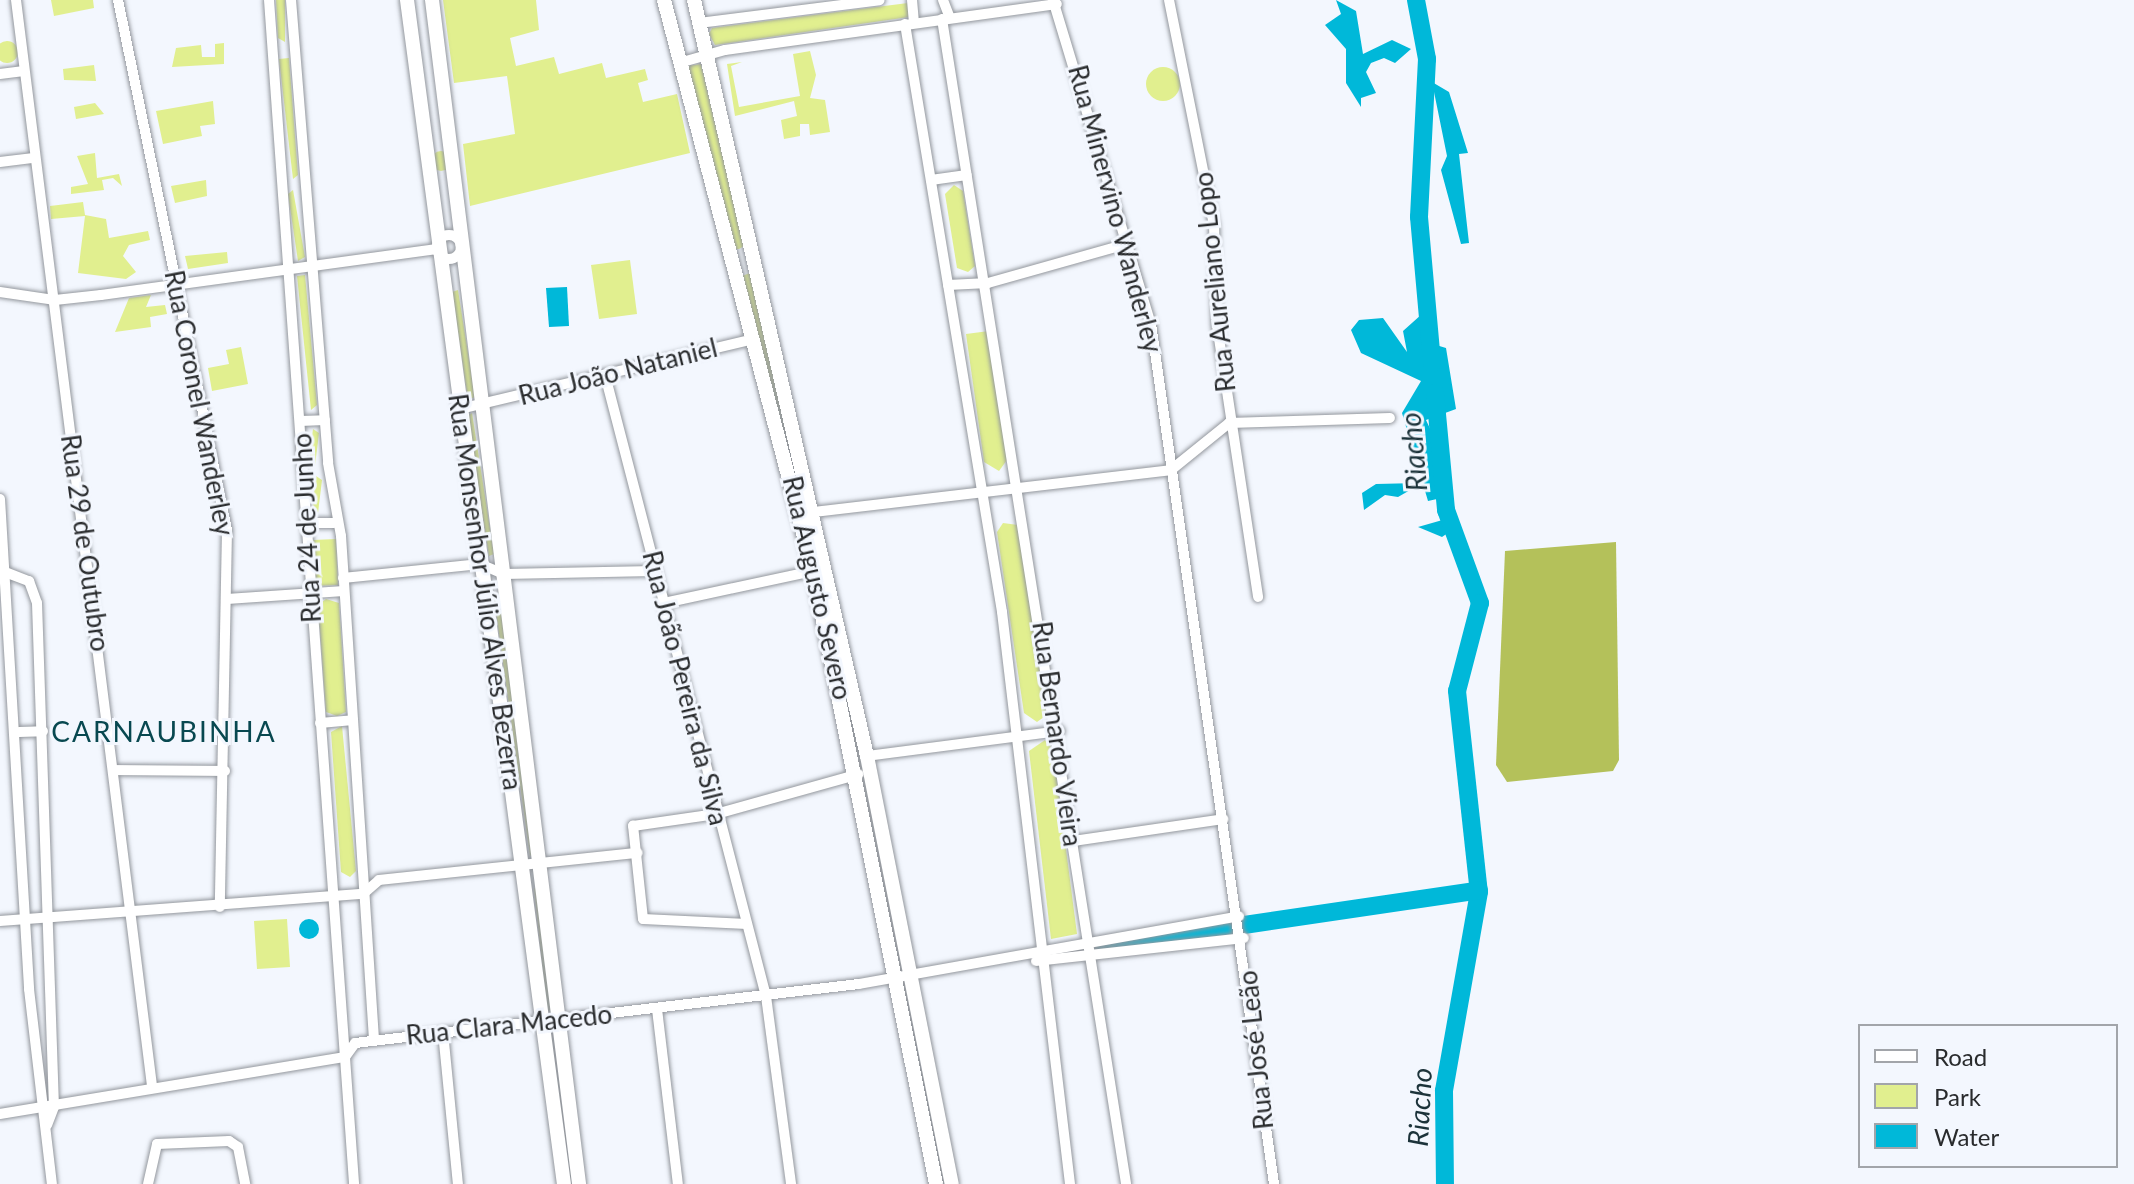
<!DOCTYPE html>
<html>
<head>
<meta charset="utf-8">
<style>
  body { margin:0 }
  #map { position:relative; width:2134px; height:1184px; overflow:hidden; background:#f3f7fe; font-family:Lato,sans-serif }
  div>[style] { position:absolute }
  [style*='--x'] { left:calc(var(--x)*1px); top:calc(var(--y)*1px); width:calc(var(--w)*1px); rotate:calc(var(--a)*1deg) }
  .green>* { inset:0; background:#e1ef8f }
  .round { border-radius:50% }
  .forest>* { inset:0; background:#b4c15a }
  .water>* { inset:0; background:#00b8d9 }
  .river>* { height:18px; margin:-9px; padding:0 9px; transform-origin:9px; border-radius:9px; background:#00b8d9 }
  .roads { filter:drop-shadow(0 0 2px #93979d) drop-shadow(0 0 2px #93979d) }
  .street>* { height:10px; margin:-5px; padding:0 5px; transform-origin:5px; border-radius:5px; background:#fff }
  .street>.ring { margin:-5px; padding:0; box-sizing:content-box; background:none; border:10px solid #fff; border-radius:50% }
  .secondary>* { height:14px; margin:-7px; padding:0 7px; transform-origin:7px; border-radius:7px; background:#fff }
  span { translate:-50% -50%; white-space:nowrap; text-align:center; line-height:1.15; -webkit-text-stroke:6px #f3f7fe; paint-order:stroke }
  .street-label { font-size:26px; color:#292b2d }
  .water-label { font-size:28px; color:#1c333a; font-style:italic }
  .neighbourhood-label { font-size:28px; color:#084850; letter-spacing:2px }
  .legend { position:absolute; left:1858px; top:1024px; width:260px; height:144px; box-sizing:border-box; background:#f3f7fe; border:2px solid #a2a5aa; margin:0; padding:10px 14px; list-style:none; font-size:24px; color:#292b2d }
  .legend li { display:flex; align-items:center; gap:16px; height:40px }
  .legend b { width:40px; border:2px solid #a2a5aa }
</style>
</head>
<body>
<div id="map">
  <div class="green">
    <i style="clip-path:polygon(51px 0,93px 0,94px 8px,54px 16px)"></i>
    <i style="clip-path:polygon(276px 0,285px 0,285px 42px,278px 38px)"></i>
    <i style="clip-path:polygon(443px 0,536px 0,539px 30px,510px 38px,516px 66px,554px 57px,559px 74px,602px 63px,606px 78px,645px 69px,648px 80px,638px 83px,643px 102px,677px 94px,690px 153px,470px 206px,463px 144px,515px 134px,507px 76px,454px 83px)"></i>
    <i style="clip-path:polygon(908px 3px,909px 17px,715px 45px,709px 34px,712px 28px)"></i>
    <i class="round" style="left:-4px;top:41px;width:22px;height:22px"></i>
    <i style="clip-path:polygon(224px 43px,224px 64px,172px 67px,176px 48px,201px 45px,202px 57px,215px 57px,215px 44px)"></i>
    <i style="clip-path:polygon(810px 51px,816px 75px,810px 98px,825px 100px,830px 132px,810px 135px,809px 124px,800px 124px,800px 136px,784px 139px,781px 120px,797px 116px,794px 101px,735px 116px,727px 64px,742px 62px,731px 66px,739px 107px,800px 96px,793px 54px)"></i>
    <i style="clip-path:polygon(289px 58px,298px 175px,293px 179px,279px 59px)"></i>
    <i style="clip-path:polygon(701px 64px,744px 246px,739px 249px,733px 249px,687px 66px)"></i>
    <i style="clip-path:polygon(94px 65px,96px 81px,64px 80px,63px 69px)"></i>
    <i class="round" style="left:1146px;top:67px;width:34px;height:34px"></i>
    <i style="clip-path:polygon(213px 101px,215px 124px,200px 126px,202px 136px,163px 144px,156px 111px)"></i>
    <i style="clip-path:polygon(95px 103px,104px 114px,76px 119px,74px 107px)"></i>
    <i class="round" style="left:431px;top:151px;width:20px;height:20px"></i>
    <i style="clip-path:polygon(95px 153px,97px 178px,119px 174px,122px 186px,113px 178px,102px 180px,104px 190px,71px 194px,71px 187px,88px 184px,77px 156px)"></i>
    <i style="clip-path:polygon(206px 180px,207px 196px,175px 203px,171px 186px)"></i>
    <i style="clip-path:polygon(954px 185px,963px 191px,975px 266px,968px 272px,957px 268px,945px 194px)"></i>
    <i style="clip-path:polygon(293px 190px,305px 257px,298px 261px,288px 194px)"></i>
    <i style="clip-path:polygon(83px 202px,85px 215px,106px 219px,109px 238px,148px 231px,150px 240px,129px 245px,123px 256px,136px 272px,126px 279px,78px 273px,85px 216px,51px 219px,50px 206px)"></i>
    <i style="clip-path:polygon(227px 252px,228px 263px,188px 269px,185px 256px)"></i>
    <i style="clip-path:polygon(630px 260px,637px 314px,599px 319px,591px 265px)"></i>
    <i style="clip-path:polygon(750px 273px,803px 503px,742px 276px)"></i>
    <i style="clip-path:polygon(305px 275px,317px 405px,311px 410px,297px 276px)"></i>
    <i style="clip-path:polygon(458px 290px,475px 397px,468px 400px,452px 292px)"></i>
    <i style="clip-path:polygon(151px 295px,146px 307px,165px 305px,167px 314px,150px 317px,151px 327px,115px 332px,129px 298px)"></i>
    <i style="clip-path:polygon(989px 331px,1007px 460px,999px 471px,984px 462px,966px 334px)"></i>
    <i style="clip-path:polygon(241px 347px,248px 384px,212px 391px,208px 368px,229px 364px,226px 350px)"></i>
    <i style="clip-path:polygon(472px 413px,494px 554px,489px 556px,467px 416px)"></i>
    <i style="clip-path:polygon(313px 429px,319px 433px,315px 466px,309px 463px)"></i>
    <i style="clip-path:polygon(316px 476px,322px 480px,318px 513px,312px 510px)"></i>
    <i style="clip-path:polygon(1003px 523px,1018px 525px,1048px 714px,1037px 722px,1024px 713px,997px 532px)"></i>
    <i style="clip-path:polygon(336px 539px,338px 585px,315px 586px,313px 540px)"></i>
    <i style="clip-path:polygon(499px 595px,533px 854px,530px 856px,494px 598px)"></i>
    <i style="clip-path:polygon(326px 599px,339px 603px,346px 712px,337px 716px,326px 712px,318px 605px)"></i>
    <i style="clip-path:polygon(342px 726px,356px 871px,350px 877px,341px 872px,331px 732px)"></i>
    <i style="clip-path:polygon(1045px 740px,1053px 749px,1077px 934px,1051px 939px,1029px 751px)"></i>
    <i style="clip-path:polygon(534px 888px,537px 889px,552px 1011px,547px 1010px)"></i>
    <i style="clip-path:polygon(287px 919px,290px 967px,257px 969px,254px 921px)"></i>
  </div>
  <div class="forest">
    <i style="clip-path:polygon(1616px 542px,1619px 760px,1613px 771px,1507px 782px,1496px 765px,1505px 551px)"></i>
  </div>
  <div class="water">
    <i style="clip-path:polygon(1336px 0,1356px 11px,1363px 54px,1392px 40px,1411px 49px,1395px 63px,1384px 58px,1371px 63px,1366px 72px,1376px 93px,1361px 98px,1361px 107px,1346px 83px,1346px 49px,1325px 25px,1341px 14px)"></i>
    <i style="clip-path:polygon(1432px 82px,1449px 92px,1468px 153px,1459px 154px,1469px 243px,1461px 244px,1441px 170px,1447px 156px)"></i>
    <i style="clip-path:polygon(567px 287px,569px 326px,549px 327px,546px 288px)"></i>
    <i style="clip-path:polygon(1422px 314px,1426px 342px,1446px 348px,1456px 409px,1426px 420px,1433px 435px,1447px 440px,1435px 448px,1449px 468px,1437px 499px,1428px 501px,1402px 413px,1421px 381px,1361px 353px,1351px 330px,1359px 320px,1383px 318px,1407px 352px,1403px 331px)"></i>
    <i style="clip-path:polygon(1376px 484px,1418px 483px,1419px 485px,1398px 497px,1385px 495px,1364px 510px,1362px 493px)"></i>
    <i style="clip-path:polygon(1453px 517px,1455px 528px,1442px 537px,1418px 527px)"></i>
    <i class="round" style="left:299px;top:919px;width:20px;height:20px"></i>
  </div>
  <div class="river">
    <i style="--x:1416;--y:0;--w:60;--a:79.4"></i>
    <i style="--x:1427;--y:59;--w:158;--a:92.9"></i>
    <i style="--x:1419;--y:217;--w:147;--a:84.9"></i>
    <i style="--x:1435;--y:393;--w:118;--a:84.6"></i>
    <i style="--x:1446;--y:510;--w:99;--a:69.9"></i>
    <i style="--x:1480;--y:603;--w:91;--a:104.6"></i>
    <i style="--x:1457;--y:691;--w:202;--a:83.8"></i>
    <i style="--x:1479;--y:892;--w:202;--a:100"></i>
    <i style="--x:1444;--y:1091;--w:93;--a:89.4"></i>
    <i style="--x:1102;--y:946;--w:381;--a:-8.4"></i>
  </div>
  <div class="roads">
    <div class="street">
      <i style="--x:16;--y:0;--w:1094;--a:82.86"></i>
      <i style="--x:118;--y:0;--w:541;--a:78.38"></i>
      <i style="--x:227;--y:530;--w:377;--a:91.1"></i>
      <i style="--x:269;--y:0;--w:1187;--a:85.89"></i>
      <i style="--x:291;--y:0;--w:464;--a:85.4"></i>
      <i style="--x:328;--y:463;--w:74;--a:79.9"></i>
      <i style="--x:341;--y:536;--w:505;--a:86.25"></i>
      <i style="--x:912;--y:0;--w:23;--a:85"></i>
      <i style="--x:943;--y:0;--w:19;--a:69"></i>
      <i style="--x:1053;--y:0;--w:338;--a:73.2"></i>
      <i style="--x:1151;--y:324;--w:869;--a:81.86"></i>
      <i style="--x:1169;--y:0;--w:229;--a:78.7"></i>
      <i style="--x:1214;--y:225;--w:100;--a:88.3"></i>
      <i style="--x:1217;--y:325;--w:275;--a:81.4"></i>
      <i style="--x:942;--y:19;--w:1179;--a:81.02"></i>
      <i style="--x:699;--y:23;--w:182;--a:-7.2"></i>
      <i style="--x:905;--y:24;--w:596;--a:80.63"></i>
      <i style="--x:1002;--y:612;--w:576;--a:83.22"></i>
      <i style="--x:679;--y:63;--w:48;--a:-15.8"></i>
      <i style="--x:725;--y:50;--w:335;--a:-7.9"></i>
      <i style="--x:0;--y:74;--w:24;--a:-7"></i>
      <i style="--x:0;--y:162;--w:34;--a:-7"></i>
      <i style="--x:931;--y:180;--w:36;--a:-8"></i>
      <i class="ring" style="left:437px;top:235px;width:14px;height:14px"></i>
      <i style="--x:948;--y:285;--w:40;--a:-2.9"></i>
      <i style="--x:988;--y:283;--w:144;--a:-15.7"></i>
      <i style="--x:0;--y:292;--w:56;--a:8.3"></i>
      <i style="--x:55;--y:300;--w:46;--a:-6.2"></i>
      <i style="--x:101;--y:295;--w:339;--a:-7.8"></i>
      <i style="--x:605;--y:375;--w:642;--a:75.47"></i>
      <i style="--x:766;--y:996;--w:190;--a:82.4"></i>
      <i style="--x:460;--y:409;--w:302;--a:-13.4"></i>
      <i style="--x:300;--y:421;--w:25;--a:-2"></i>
      <i style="--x:1229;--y:423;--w:161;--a:-1.8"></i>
      <i style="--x:1171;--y:470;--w:75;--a:-39"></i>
      <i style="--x:0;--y:499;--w:491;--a:86.6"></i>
      <i style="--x:29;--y:989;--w:196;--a:83.3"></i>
      <i style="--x:806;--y:513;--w:368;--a:-6.7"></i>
      <i style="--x:306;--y:523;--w:28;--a:0"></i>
      <i style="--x:5;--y:572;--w:26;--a:21"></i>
      <i style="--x:29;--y:581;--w:23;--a:70"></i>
      <i style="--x:37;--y:603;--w:504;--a:88.07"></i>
      <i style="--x:54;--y:1107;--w:19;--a:111"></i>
      <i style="--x:343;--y:578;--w:138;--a:-5.8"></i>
      <i style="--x:480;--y:564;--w:26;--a:23"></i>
      <i style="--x:504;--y:574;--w:150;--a:-1.1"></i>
      <i style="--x:227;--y:599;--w:117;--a:-3.9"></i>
      <i style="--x:664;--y:603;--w:152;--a:-12.1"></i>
      <i style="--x:320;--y:723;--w:33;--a:-5"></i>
      <i style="--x:19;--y:732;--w:24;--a:-2"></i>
      <i style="--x:867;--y:756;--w:194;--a:-7.4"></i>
      <i style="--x:114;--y:770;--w:111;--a:0.5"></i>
      <i style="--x:1073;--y:841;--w:152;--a:-8.3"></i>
      <i style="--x:0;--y:921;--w:364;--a:-4.3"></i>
      <i style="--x:363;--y:894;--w:21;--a:-41"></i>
      <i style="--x:379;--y:880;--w:260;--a:-6"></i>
      <i style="--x:747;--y:924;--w:104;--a:-177.2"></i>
      <i style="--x:643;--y:919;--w:94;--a:-96.1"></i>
      <i style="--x:633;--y:826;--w:84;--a:-8.2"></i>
      <i style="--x:716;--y:814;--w:148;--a:-15.6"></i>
      <i style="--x:1036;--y:961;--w:209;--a:-6.3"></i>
      <i style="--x:657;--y:1009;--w:176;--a:83.2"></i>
      <i style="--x:443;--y:1032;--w:153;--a:84.4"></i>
      <i style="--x:0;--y:1114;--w:350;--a:-9.4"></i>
      <i style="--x:345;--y:1057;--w:17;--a:-54"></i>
      <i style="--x:355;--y:1043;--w:507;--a:-6.68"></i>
      <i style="--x:859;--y:984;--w:386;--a:-10.1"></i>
      <i style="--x:148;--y:1184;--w:41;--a:-77.3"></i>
      <i style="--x:157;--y:1144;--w:72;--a:-2.4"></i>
      <i style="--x:229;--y:1141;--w:11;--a:34"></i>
      <i style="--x:238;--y:1147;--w:38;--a:79"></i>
    </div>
    <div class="secondary">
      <i style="--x:407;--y:0;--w:1194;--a:82.45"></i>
      <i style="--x:432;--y:0;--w:1193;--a:82.92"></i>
      <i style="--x:664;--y:0;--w:590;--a:75.38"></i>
      <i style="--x:813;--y:571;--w:625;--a:78.65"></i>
      <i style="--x:694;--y:0;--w:776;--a:77.11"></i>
      <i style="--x:867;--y:756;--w:436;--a:78.8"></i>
    </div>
  </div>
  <div class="street-label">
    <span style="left:1115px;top:209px;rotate:75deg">Rua Minervino Wanderley</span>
    <span style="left:1215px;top:282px;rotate:-96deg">Rua Aureliano Lopo</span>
    <span style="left:618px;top:372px;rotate:-14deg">Rua João Nataniel</span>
    <span style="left:199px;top:403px;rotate:79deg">Rua Coronel Wanderley</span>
    <span style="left:307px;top:528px;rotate:-93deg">Rua 24 de Junho</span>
    <span style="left:85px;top:543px;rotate:82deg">Rua 29 de Outubro</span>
    <span style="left:817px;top:588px;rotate:77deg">Rua Augusto Severo</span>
    <span style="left:485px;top:592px;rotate:82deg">Rua Monsenhor Júlio Alves Bezerra</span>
    <span style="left:685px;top:688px;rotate:76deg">Rua João Pereira da Silva</span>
    <span style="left:1057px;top:734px;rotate:82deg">Rua Bernardo Vieira</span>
    <span style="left:509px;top:1025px;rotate:-6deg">Rua Clara Macedo</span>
    <span style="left:1256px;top:1050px;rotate:-96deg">Rua José Leão</span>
  </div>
  <div class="water-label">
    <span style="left:1413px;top:452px;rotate:-95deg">Riacho</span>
    <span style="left:1419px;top:1107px;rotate:-87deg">Riacho</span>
  </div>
  <div class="neighbourhood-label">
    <span style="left:164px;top:731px">CARNAUBINHA</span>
  </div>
  <ul class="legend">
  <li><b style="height:10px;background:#fff"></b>Road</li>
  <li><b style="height:22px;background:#e1ef8f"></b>Park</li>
  <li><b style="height:22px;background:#00b8d9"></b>Water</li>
  </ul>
</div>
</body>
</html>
